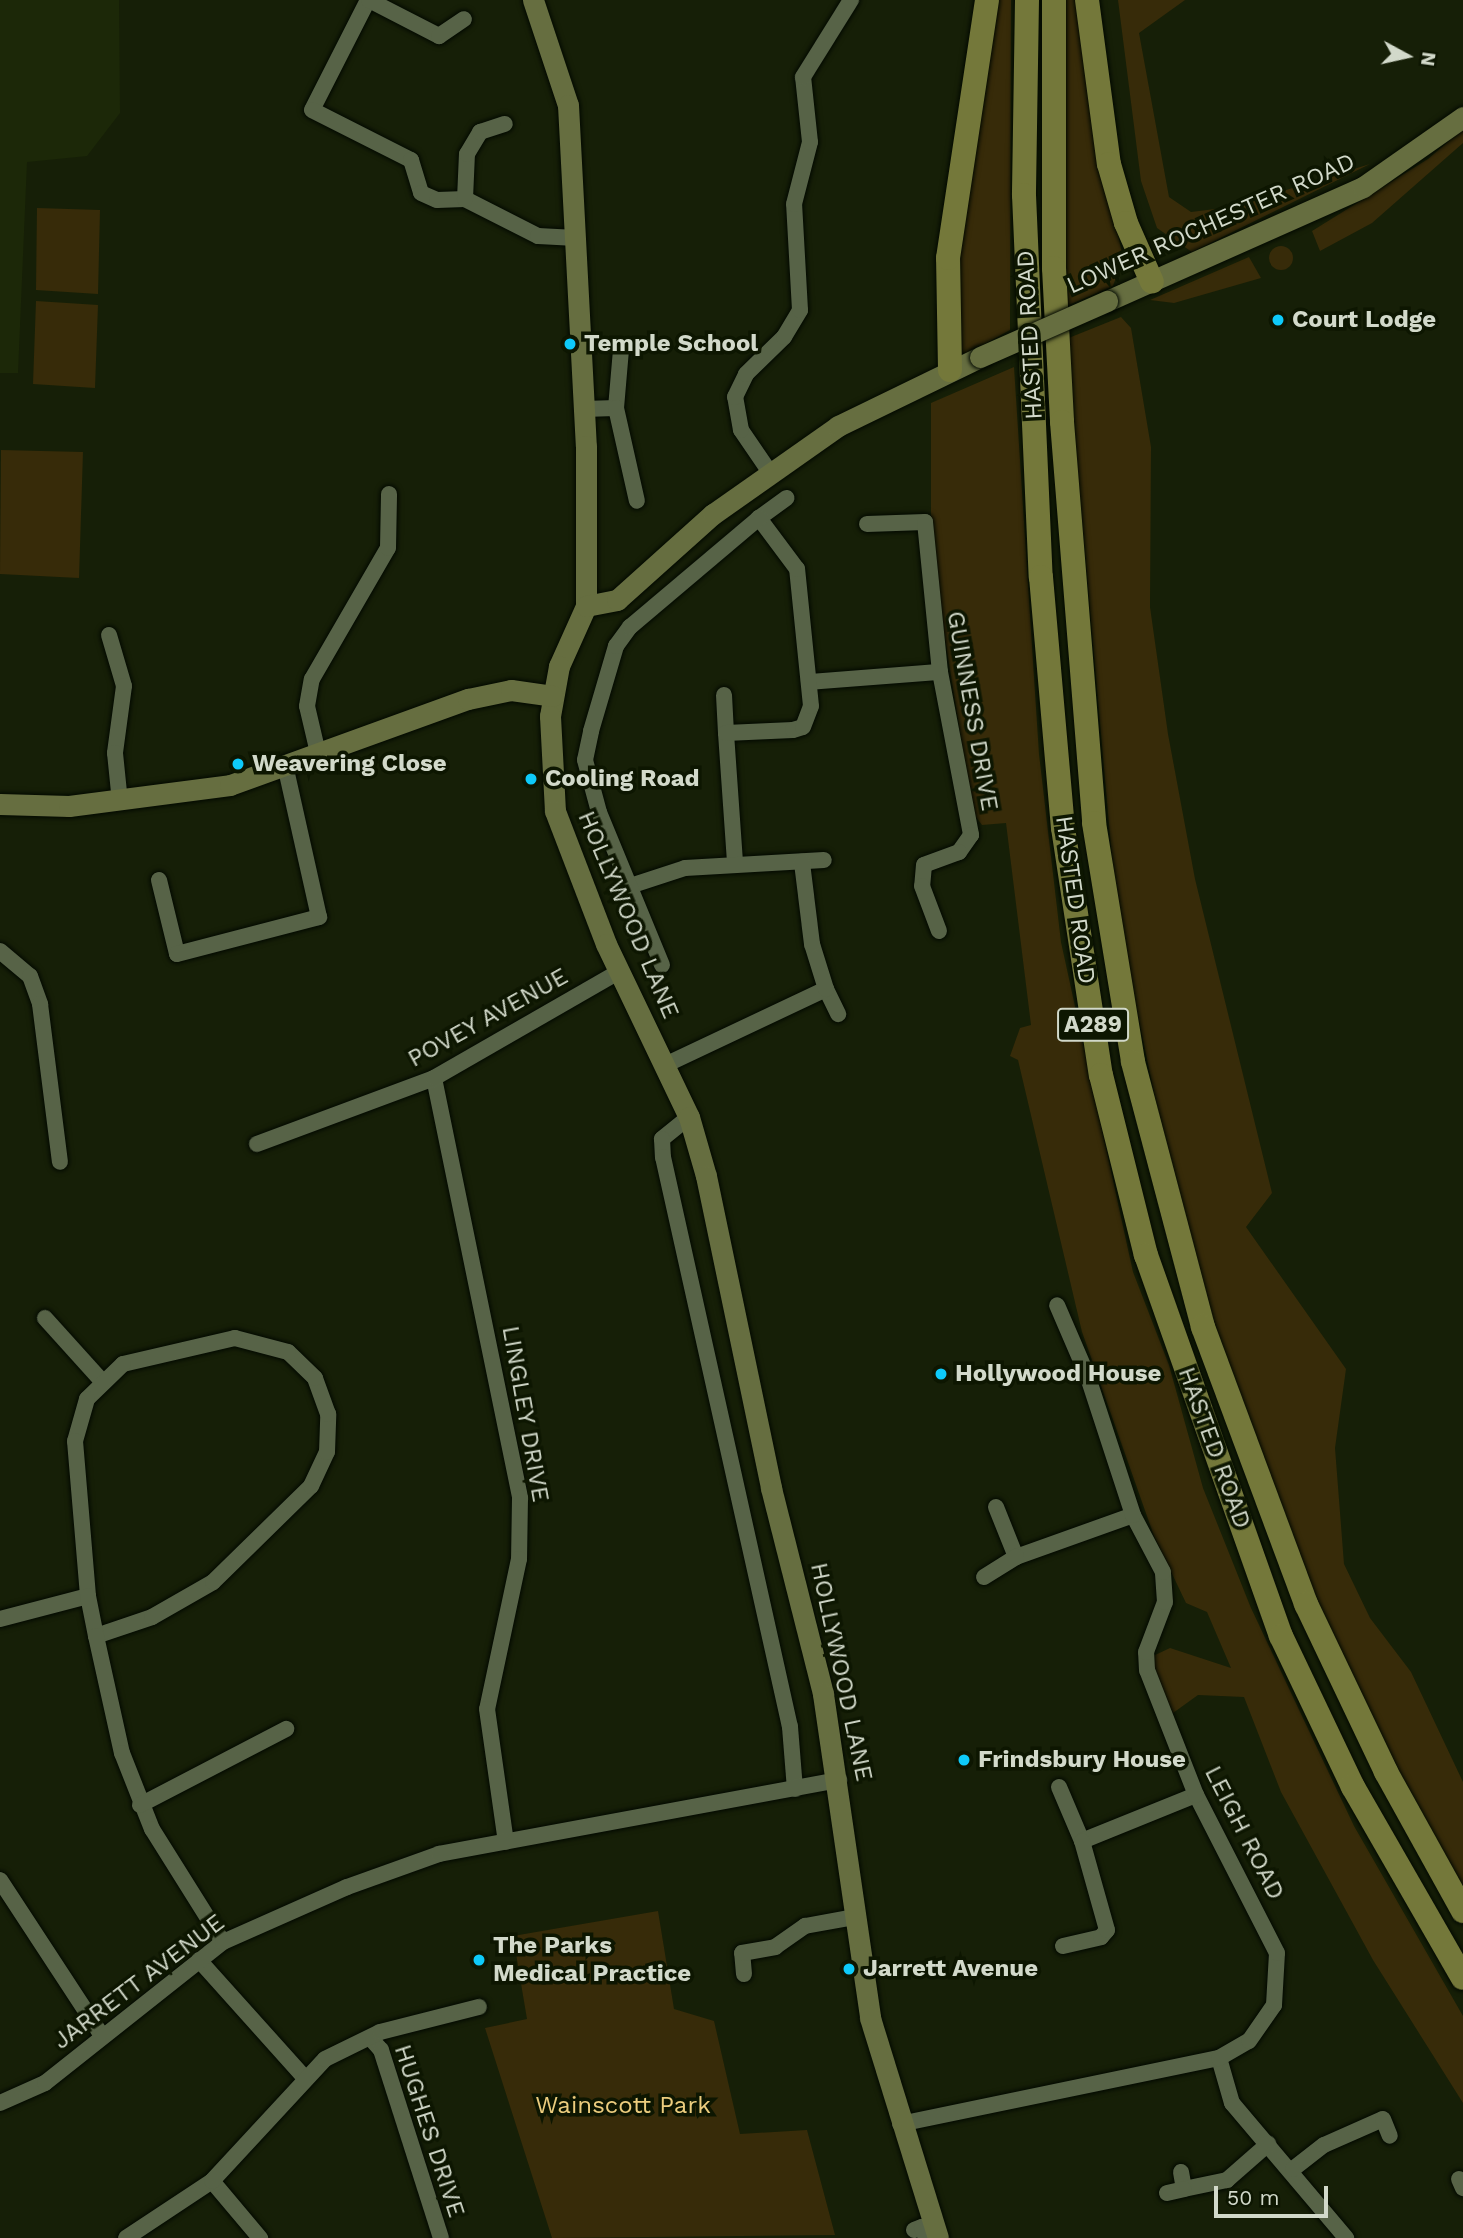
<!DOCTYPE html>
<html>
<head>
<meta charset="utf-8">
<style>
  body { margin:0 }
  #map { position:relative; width:1463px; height:2238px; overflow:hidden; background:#161f07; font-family:"Work Sans",sans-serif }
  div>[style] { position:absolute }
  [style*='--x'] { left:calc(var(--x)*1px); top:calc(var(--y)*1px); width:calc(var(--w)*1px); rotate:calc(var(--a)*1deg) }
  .built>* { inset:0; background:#1c2808 }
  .green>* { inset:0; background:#372b09 }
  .round { border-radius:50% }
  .roads { filter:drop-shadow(0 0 2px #030900) drop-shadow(0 0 2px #030900) }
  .street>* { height:16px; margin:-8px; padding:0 8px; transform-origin:8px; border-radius:8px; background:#576347 }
  .secondary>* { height:21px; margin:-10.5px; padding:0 10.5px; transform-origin:10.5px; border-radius:10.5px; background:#666e40 }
  .primary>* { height:24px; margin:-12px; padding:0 12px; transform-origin:12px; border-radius:12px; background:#74783a }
  .bridges { filter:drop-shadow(0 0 2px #030900) drop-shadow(0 0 2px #030900) }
  .secondary-bridge>* { height:21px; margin:-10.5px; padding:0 10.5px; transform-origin:10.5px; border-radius:10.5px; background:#666e40 }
  .dots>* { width:19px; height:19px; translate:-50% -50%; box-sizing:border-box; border:4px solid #0d1601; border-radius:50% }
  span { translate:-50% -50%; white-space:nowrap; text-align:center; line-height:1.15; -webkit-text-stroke:7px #0d1601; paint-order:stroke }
  .shield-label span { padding:2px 5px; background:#0d1601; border:2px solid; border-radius:5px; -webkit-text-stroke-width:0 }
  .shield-label { font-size:23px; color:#d2d9ca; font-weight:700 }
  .street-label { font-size:24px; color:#d2d9ca }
  .poi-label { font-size:24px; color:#d2d9ca; font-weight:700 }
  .left { translate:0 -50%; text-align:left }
  .park-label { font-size:24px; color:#eccd7e }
  .north { position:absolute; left:1372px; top:21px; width:70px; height:70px; -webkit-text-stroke:5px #0d1601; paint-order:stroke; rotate:98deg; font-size:19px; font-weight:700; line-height:28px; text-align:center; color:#d2d9ca }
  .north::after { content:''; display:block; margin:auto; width:24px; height:32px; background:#d2d9ca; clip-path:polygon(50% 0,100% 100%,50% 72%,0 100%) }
  .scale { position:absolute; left:1214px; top:2186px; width:114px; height:32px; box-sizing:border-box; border:4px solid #d2d9ca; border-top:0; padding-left:9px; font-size:21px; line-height:24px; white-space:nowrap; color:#d2d9ca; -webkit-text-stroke:5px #0d1601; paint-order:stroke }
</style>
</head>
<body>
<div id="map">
  <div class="built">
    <i style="clip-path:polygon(0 0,119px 0,120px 113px,87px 156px,27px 162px,18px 373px,0 373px)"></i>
  </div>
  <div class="green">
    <i style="clip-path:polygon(992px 0,1011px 0,1010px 330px,963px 356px,948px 345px)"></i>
    <i style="clip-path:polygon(1066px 0,1082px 0,1098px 142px,1123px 258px,1113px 286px,1064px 307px)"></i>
    <i style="clip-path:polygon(1118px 0,1185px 0,1139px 33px,1169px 197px,1191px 212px,1231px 207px,1370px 164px,1192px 252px,1157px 228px,1141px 181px)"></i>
    <i style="clip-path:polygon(1463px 129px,1463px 143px,1372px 223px,1320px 251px,1312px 231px,1428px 159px)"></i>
    <i style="clip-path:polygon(37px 208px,100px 210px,98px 294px,36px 290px)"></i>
    <i class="round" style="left:1269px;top:246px;width:24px;height:24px"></i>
    <i style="clip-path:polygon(1249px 257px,1261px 278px,1174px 303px,1150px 300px)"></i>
    <i style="clip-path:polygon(36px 301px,98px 305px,95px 388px,33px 384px)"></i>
    <i style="clip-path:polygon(1121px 317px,1131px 328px,1151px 447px,1150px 607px,1168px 734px,1195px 879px,1272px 1193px,1246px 1227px,1346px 1369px,1335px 1448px,1344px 1564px,1370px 1618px,1411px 1672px,1463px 1782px,1463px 1899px,1305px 1582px,1246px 1426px,1177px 1203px,1117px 915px,1066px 339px)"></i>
    <i style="clip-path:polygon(1014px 367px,1039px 754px,1061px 942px,1133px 1272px,1169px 1365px,1203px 1488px,1251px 1608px,1354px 1826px,1463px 2016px,1463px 2103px,1373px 1960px,1281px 1792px,1244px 1697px,1198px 1695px,1173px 1713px,1153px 1672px,1153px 1656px,1170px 1648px,1231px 1668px,1207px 1612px,1186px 1603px,1154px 1536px,1082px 1332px,1018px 1060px,1010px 1056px,1020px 1028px,1031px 1025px,1006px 823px,982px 825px,973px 813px,931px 551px,931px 403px)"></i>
    <i style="clip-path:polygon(1px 450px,83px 452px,79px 578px,0 574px)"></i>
    <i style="clip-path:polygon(658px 1911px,674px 2009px,714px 2021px,740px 2134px,807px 2130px,835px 2235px,552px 2238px,485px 2028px,527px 2019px,513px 1936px)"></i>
  </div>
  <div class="roads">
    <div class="street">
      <i style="--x:368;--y:0;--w:123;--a:117"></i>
      <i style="--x:312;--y:110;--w:111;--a:26.8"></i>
      <i style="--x:411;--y:160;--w:34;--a:73"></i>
      <i style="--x:421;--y:193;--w:17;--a:24"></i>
      <i style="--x:437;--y:200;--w:28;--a:-2"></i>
      <i style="--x:465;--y:199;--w:82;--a:26.9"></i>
      <i style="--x:538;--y:236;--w:38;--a:3"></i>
      <i style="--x:369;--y:0;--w:79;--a:27.2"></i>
      <i style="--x:439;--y:36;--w:30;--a:-34"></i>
      <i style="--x:465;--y:199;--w:45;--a:-87.5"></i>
      <i style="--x:467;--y:154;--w:26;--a:-59"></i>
      <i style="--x:480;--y:132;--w:26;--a:-18"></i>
      <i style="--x:616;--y:408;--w:58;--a:-85.1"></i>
      <i style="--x:584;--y:409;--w:32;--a:-2"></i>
      <i style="--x:616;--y:408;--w:95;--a:77.3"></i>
      <i style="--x:769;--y:471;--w:50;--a:-124.3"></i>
      <i style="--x:741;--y:430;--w:34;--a:-100"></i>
      <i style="--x:735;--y:397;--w:25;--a:-64"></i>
      <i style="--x:746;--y:374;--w:53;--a:-44.2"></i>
      <i style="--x:784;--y:337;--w:31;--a:-59"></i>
      <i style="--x:800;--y:310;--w:106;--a:-93.2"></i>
      <i style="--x:794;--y:204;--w:64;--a:-75.5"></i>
      <i style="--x:810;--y:142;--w:65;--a:-96.1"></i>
      <i style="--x:803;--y:77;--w:91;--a:-58.1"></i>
      <i style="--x:867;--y:524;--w:58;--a:-2"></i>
      <i style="--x:925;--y:522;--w:151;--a:84.3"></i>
      <i style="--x:940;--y:672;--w:166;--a:79.2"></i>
      <i style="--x:971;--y:835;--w:21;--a:125"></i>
      <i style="--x:959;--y:852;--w:37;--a:160"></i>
      <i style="--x:924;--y:865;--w:21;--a:95"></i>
      <i style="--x:922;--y:886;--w:48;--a:69.3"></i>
      <i style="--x:109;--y:635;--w:53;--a:73.6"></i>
      <i style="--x:124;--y:686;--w:68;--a:97.7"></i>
      <i style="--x:115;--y:753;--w:49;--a:84.2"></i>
      <i style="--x:809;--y:682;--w:131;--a:-4.4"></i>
      <i style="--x:724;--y:695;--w:38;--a:87"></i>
      <i style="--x:318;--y:753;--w:48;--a:-103.2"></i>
      <i style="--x:307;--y:706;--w:27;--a:-80"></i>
      <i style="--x:312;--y:679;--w:151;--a:-59.9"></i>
      <i style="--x:388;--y:548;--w:54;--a:-88.9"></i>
      <i style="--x:735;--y:862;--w:129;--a:-94"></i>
      <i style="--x:726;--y:733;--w:67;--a:-2.6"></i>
      <i style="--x:793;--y:730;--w:10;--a:-17"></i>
      <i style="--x:803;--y:727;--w:22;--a:-69"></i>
      <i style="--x:811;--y:706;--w:138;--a:-95.8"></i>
      <i style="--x:797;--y:569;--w:64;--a:-126.7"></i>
      <i style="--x:759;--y:518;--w:34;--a:-36"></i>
      <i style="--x:159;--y:880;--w:76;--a:76.3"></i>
      <i style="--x:177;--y:954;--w:147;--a:-14.6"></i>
      <i style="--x:319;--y:917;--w:156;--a:-102.6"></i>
      <i style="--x:630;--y:886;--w:58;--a:-18.1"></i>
      <i style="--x:685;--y:868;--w:139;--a:-3.3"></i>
      <i style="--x:0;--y:951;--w:39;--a:40"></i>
      <i style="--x:30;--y:976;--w:30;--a:70"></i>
      <i style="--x:40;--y:1004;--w:159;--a:82.8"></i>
      <i style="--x:662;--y:965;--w:165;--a:-112.4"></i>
      <i style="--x:599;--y:812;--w:54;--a:-105.1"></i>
      <i style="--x:585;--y:760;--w:30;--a:-78"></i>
      <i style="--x:591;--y:731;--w:89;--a:-73.6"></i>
      <i style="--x:616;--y:646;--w:24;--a:-54"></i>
      <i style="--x:630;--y:627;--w:169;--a:-40.2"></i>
      <i style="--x:826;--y:989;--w:28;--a:64"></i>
      <i style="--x:665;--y:1065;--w:178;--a:-25.3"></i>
      <i style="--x:826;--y:989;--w:47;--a:-107.3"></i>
      <i style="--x:812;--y:944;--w:83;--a:-97"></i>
      <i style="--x:434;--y:1078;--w:429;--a:78.4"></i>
      <i style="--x:520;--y:1498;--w:61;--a:90.9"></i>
      <i style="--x:519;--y:1559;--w:153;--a:102"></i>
      <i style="--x:487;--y:1709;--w:134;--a:81.9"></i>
      <i style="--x:689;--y:1117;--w:35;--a:141"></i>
      <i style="--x:662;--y:1139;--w:18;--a:87"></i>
      <i style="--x:663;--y:1157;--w:584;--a:77.44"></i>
      <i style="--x:790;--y:1727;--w:62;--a:85.4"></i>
      <i style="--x:257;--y:1144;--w:189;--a:-20.4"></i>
      <i style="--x:434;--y:1078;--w:215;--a:-29.9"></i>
      <i style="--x:45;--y:1318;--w:84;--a:47.9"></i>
      <i style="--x:996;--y:1507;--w:54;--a:68.2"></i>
      <i style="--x:1016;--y:1557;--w:124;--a:-19.7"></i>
      <i style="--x:984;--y:1577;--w:38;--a:-32"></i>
      <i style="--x:0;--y:1619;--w:91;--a:-14.6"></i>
      <i style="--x:96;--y:1636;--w:59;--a:-18.7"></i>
      <i style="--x:152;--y:1617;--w:70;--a:-29.8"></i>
      <i style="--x:213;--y:1582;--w:137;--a:-44.4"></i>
      <i style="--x:311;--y:1486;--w:38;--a:-65"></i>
      <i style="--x:327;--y:1452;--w:38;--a:-88"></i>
      <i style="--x:328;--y:1414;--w:38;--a:-110"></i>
      <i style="--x:315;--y:1378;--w:37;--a:-136"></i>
      <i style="--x:288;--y:1352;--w:55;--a:-165.2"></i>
      <i style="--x:235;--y:1338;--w:115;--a:166.9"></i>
      <i style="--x:123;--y:1364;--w:50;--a:135.8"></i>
      <i style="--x:87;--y:1399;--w:44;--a:105.9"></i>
      <i style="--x:75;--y:1441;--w:156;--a:85.2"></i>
      <i style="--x:88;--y:1596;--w:41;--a:78.7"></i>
      <i style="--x:96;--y:1636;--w:120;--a:77.5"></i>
      <i style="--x:122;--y:1753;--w:82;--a:68.5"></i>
      <i style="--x:152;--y:1829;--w:133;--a:57.9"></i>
      <i style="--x:1059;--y:1787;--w:59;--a:66.9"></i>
      <i style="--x:1082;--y:1841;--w:123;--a:-22"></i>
      <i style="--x:140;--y:1805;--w:165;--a:-27.5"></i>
      <i style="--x:0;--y:1880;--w:186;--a:56.8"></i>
      <i style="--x:1063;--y:1946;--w:39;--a:-13"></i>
      <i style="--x:1101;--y:1937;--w:9;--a:-49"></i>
      <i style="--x:1107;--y:1930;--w:92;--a:-105.7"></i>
      <i style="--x:199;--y:1960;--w:159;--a:48.1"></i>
      <i style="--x:744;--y:1974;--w:21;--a:-95"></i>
      <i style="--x:742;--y:1953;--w:34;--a:-10"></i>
      <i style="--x:775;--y:1947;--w:37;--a:-35"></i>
      <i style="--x:805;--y:1926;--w:51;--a:-10.2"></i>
      <i style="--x:372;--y:2040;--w:13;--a:48"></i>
      <i style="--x:381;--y:2050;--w:197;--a:72.3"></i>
      <i style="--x:1219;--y:2058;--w:47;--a:73.9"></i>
      <i style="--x:1232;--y:2103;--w:177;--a:49.8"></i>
      <i style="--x:0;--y:2103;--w:49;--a:-24"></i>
      <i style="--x:45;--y:2083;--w:227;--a:-38.4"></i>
      <i style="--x:223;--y:1942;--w:136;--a:-23.9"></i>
      <i style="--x:347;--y:1887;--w:98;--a:-19.7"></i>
      <i style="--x:439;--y:1854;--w:407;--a:-10.5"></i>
      <i style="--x:900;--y:2124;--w:326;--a:-11.7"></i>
      <i style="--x:1219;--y:2058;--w:34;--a:-30"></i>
      <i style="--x:1249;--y:2041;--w:44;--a:-55.2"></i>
      <i style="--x:1274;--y:2005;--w:52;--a:-86.7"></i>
      <i style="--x:1277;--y:1953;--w:178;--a:-117.1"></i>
      <i style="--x:1196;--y:1795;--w:134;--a:-111.4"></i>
      <i style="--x:1147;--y:1670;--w:18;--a:-93"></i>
      <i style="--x:1146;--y:1652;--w:53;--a:-69.2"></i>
      <i style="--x:1165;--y:1602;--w:30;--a:-94"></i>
      <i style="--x:1163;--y:1572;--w:64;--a:-117.8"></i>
      <i style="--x:1133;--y:1515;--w:145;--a:-108.1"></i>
      <i style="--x:1088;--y:1377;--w:78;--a:-113.3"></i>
      <i style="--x:1293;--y:2169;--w:39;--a:-38"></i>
      <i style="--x:1324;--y:2145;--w:64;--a:-23.8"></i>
      <i style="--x:1383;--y:2119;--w:18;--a:68"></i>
      <i style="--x:1181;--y:2172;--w:17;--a:80"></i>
      <i style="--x:1184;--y:2189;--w:44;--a:-11.8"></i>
      <i style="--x:1227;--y:2180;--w:55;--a:-41.3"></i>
      <i style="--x:1459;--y:2179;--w:10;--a:66"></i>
      <i style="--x:212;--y:2181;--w:75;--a:49.9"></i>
      <i style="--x:1167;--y:2193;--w:17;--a:-13"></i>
      <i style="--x:914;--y:2230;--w:9;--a:-21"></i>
      <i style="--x:922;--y:2227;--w:12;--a:70"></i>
      <i style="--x:126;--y:2238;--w:103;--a:-33.5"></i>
      <i style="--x:212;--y:2181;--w:166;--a:-47.2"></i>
      <i style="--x:325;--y:2059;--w:61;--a:-26.1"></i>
      <i style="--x:380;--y:2032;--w:102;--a:-14.2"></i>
    </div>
    <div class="secondary">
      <i style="--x:533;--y:0;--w:111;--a:71.6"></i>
      <i style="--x:568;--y:105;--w:341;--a:87"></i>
      <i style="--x:586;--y:446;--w:160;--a:90"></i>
      <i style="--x:586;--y:606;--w:66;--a:114.2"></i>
      <i style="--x:559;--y:666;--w:51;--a:100.2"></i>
      <i style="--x:550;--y:716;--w:95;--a:87"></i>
      <i style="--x:555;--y:811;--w:142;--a:69"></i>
      <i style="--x:606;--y:944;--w:192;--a:64.4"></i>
      <i style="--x:689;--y:1117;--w:61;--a:73.9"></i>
      <i style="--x:706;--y:1176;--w:319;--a:78.2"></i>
      <i style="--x:771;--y:1488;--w:212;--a:75.8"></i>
      <i style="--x:823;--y:1694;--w:327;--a:81.7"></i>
      <i style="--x:870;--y:2018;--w:230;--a:72.8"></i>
      <i style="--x:1107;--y:301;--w:280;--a:-24"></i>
      <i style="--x:1363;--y:187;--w:122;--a:-35"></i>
      <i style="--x:586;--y:606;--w:32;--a:-11"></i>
      <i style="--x:617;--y:600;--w:129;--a:-41.9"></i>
      <i style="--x:713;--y:514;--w:153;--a:-35.1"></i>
      <i style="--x:838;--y:426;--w:158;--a:-25.9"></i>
      <i style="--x:0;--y:804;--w:69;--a:1.7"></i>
      <i style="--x:69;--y:806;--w:162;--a:-7.4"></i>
      <i style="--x:230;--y:785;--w:253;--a:-19.9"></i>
      <i style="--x:468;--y:699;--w:44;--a:-11.8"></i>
      <i style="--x:511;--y:690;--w:42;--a:8.1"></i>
    </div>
    <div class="primary">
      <i style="--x:1027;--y:0;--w:195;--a:90.9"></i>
      <i style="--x:1024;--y:195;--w:382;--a:87.5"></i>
      <i style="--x:1041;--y:577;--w:252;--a:85"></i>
      <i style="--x:1063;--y:828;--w:250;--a:81.3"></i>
      <i style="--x:1101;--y:1075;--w:186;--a:76"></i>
      <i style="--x:1146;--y:1255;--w:404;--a:70.5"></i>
      <i style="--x:1281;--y:1636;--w:167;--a:64.5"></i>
      <i style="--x:1353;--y:1787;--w:220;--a:60.1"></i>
      <i style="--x:1054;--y:0;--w:268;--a:90"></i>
      <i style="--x:1054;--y:268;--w:154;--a:87"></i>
      <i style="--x:1062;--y:422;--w:402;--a:85.4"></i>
      <i style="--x:1094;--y:823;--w:242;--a:80.7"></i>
      <i style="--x:1133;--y:1062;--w:274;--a:75.2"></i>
      <i style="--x:1203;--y:1327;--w:296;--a:69.6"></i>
      <i style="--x:1306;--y:1604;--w:186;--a:64.5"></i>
      <i style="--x:1386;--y:1772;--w:159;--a:61"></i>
      <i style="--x:1087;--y:0;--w:165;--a:82.4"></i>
      <i style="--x:1109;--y:164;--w:61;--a:73.9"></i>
      <i style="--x:1126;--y:223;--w:64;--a:66.2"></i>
      <i style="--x:950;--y:370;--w:112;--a:-91"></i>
      <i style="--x:948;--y:258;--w:261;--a:-81.4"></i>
    </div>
  </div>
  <div class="bridges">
    <div class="secondary-bridge">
      <i style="--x:980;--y:357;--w:139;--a:-23.8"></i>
    </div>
  </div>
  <div class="dots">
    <i style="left:1278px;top:320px;background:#0ecafa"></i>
    <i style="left:570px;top:344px;background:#0ecafa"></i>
    <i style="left:238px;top:764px;background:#0ecafa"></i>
    <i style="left:531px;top:779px;background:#0ecafa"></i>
    <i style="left:941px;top:1374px;background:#0ecafa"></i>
    <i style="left:964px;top:1760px;background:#0ecafa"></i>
    <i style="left:479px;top:1960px;background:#0ecafa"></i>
    <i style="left:849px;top:1969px;background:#0ecafa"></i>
  </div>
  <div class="shield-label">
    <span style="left:1093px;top:1025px">A289</span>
  </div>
  <div class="street-label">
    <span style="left:1211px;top:224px;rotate:-24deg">LOWER ROCHESTER ROAD</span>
    <span style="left:1030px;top:335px;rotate:-93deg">HASTED ROAD</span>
    <span style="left:972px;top:711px;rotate:80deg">GUINNESS DRIVE</span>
    <span style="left:1075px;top:900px;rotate:82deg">HASTED ROAD</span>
    <span style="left:628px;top:915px;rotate:67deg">HOLLYWOOD LANE</span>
    <span style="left:488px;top:1018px;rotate:-29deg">POVEY AVENUE</span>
    <span style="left:525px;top:1414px;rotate:80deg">LINGLEY DRIVE</span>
    <span style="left:1214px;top:1448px;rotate:70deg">HASTED ROAD</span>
    <span style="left:841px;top:1672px;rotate:78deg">HOLLYWOOD LANE</span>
    <span style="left:1244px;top:1833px;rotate:63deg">LEIGH ROAD</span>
    <span style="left:139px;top:1982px;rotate:-37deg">JARRETT AVENUE</span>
    <span style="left:429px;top:2131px;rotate:72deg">HUGHES DRIVE</span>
  </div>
  <div class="poi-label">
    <span class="left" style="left:1292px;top:320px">Court Lodge</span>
    <span class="left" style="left:584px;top:344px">Temple School</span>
    <span class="left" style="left:252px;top:764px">Weavering Close</span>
    <span class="left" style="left:545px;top:779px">Cooling Road</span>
    <span class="left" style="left:955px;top:1374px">Hollywood House</span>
    <span class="left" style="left:978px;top:1760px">Frindsbury House</span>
    <span class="left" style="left:493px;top:1960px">The Parks<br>Medical Practice</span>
    <span class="left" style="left:863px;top:1969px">Jarrett Avenue</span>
  </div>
  <div class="park-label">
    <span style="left:623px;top:2106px">Wainscott Park</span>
  </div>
  <div class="north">N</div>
  <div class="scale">50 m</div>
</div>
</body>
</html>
